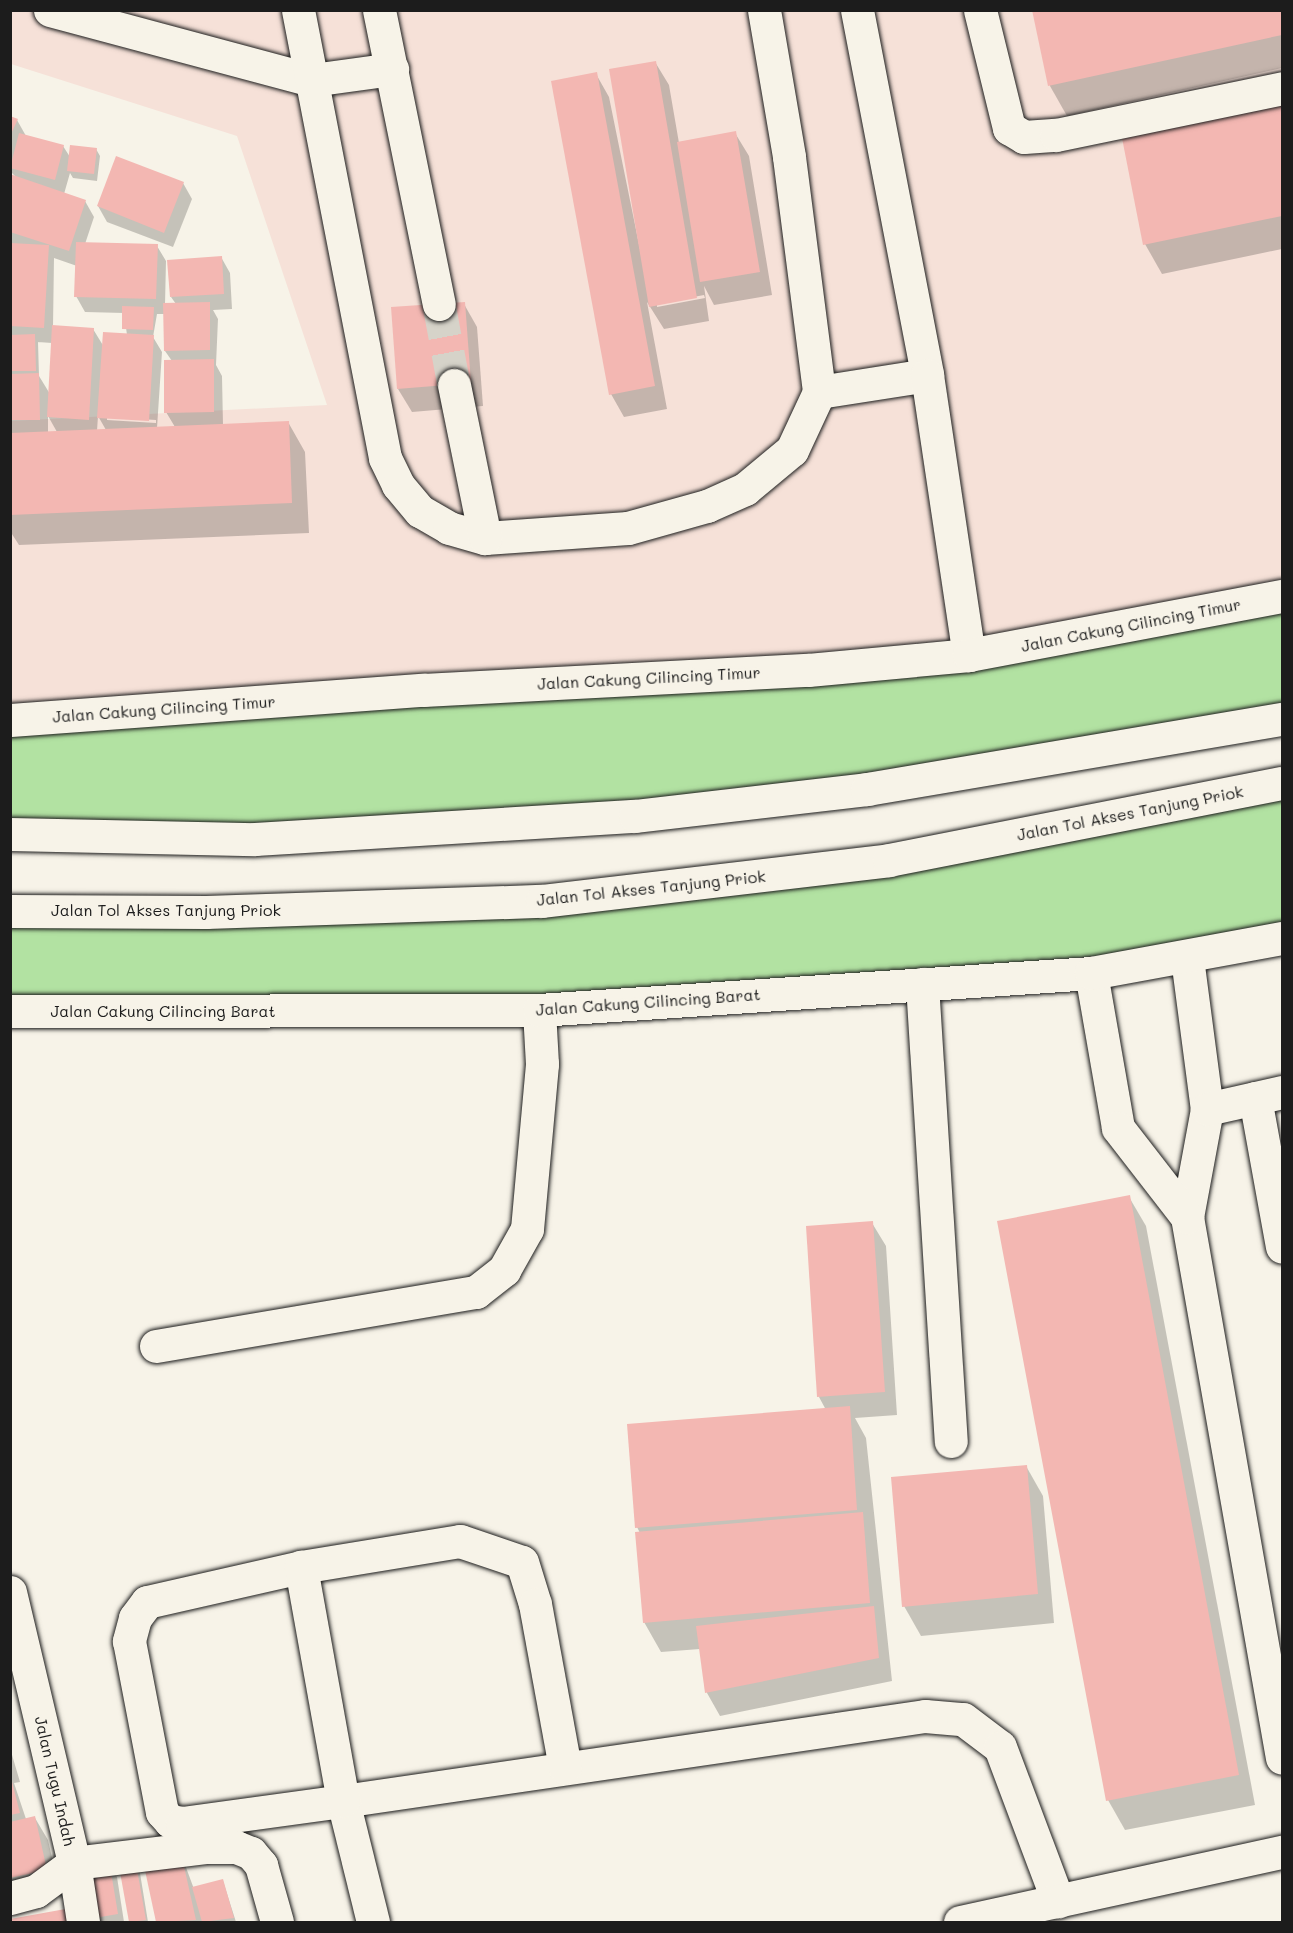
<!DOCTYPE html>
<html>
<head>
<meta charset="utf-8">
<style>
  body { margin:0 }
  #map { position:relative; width:1293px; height:1933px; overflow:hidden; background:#f7f3e8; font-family:Mali,sans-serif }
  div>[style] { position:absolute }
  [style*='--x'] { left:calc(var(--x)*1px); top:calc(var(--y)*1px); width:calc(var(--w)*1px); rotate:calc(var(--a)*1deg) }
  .built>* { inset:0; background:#f6e1d8 }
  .green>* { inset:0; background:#b2e2a2 }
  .shadow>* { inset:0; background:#0003 }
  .building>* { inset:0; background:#f3b7b2 }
  .minor-tunnel>* { height:33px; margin-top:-16.5px; transform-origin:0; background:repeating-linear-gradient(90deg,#d6d3c9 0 33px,transparent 0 49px) }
  .roads { filter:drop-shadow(0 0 2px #1c1c1c) drop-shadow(0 0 2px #1c1c1c) }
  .minor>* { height:33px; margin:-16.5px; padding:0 16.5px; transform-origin:16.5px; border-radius:16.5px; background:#f7f3e8 }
  .highway>* { height:33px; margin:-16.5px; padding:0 16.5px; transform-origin:16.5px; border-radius:16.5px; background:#f7f3e8 }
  span { translate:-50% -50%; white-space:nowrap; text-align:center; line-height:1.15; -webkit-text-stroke:4.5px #f7f3e8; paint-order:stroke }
  .street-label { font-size:16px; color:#1c1c1c }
  .frame { position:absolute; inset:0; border:12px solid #1c1c1c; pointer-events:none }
</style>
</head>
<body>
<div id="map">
  <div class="built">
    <i style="clip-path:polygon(11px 11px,1282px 11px,1282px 596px,969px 655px,11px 720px,10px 421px,327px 405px,237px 136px,11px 64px)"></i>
  </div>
  <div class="green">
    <i style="clip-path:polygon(1282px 596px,1282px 718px,785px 799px,11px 834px,10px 719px,880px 663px)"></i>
    <i style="clip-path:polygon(1282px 783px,1282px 938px,539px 1010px,11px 1011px,11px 911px,542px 901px)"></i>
  </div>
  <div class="shadow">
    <i style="clip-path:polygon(1034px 10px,1282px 10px,1282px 68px,1067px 116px,1050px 86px)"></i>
    <i style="clip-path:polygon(evenodd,655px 62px,669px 85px,679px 143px,735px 133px,749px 156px,772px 295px,714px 305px,704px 286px,709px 321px,664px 329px,647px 302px,667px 409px,624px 417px,611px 394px,596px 74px,609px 97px,644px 269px,655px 62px,704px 295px,705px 298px,657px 307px,657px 304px,704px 295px)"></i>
    <i style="clip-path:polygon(1282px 100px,1282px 249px,1162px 274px,1145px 244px)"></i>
    <i style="clip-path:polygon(evenodd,10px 117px,17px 120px,26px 136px,63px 146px,70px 157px,96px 149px,100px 156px,97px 181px,73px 178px,70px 173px,64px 194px,85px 201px,94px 217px,85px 244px,157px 246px,166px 261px,165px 305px,176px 304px,171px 297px,221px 257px,230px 273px,232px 309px,213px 310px,218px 319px,216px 365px,222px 376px,223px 425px,288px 422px,305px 452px,309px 533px,19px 545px,10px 531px,10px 176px,17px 178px,10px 171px,10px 117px,54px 258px,77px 266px,76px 296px,85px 312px,124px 313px,127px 335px,104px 347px,93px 329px,53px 327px,54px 258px,10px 117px,157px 314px,165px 314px,165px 351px,172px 361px,166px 412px,175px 427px,157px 428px,162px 352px,153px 337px,157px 314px,10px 117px,38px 342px,52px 343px,50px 394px,39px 376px,38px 342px,10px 117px,48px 416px,57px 432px,48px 433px,48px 416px,10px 117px,98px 416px,106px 430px,97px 431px,98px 416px,10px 117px,107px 417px,156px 420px,156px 423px,107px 420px,107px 417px)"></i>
    <i style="clip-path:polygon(183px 183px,192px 199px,173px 247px,107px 222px,98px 206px)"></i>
    <i style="clip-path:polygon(464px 304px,477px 327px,483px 406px,412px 412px,398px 389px)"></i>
    <i style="clip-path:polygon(1129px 1197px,1146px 1226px,1255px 1805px,1125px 1830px,1108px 1800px)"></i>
    <i style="clip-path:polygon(872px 1223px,886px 1246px,897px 1415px,855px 1418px,866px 1438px,892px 1681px,720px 1716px,707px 1693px,700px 1649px,661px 1652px,644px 1622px,640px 1533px,637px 1527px,826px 1410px,819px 1397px)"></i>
    <i style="clip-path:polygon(1026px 1466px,1043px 1496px,1054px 1623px,921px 1636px,904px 1606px)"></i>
    <i style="clip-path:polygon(10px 1748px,20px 1782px,14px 1783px,26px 1819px,35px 1818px,48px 1840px,60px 1893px,10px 1904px)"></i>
    <i style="clip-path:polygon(181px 1854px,194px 1889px,223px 1881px,236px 1922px,158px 1922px,145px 1862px)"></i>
    <i style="clip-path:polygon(108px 1862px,117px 1877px,124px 1922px,93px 1922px)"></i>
    <i style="clip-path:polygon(120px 1863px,139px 1867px,148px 1922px,130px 1922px)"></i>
    <i style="clip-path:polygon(70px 1910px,77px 1922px,10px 1922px,10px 1920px)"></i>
  </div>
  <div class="building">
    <i style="clip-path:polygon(1032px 10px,1282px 10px,1282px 35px,1048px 86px)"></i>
    <i style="clip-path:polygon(656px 61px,697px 298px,649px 307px,609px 69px)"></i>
    <i style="clip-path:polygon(597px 72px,655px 386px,609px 395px,551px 81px)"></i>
    <i style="clip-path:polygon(1282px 99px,1282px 216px,1143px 245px,1121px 133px)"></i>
    <i style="clip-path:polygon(10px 116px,18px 119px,10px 136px)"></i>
    <i style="clip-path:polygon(736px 131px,760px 272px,700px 282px,677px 142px)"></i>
    <i style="clip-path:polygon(19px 133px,64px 145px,55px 180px,10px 168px)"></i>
    <i style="clip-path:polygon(70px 145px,97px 148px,94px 174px,67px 171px)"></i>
    <i style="clip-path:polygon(116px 156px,184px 182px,164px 233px,97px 206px)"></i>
    <i style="clip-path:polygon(10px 174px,86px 200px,69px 251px,10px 232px)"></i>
    <i style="clip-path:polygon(76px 242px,158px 244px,156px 299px,74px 297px)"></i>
    <i style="clip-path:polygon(10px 243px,49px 245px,44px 328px,10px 326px)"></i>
    <i style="clip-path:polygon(222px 256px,224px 294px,170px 297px,167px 260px)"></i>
    <i style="clip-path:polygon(210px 302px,210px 350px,164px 351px,163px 303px)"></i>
    <i style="clip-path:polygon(465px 302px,471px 383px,397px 389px,391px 307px)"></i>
    <i style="clip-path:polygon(122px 306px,154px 307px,153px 330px,122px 329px)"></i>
    <i style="clip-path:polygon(52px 325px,94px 328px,89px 420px,47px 417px)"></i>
    <i style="clip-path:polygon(103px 332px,154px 335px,149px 421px,97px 418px)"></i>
    <i style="clip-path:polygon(35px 334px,36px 371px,10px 371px,10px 335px)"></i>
    <i style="clip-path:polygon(214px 359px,214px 412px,164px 413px,164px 360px)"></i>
    <i style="clip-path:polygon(39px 373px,40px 420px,10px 420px,10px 374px)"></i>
    <i style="clip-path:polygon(289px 421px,292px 503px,10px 515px,10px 433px)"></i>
    <i style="clip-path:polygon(1130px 1195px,1239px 1775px,1106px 1801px,997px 1221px)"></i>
    <i style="clip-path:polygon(873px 1221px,885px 1392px,817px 1397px,806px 1226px)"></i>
    <i style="clip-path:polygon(850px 1406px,857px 1510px,635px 1528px,627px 1424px)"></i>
    <i style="clip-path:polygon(1027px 1465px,1038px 1594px,902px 1607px,891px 1477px)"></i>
    <i style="clip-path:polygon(863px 1512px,870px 1603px,643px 1623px,635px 1532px)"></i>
    <i style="clip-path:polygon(874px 1606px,879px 1658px,705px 1693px,696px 1626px)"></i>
    <i style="clip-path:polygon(10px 1774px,20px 1813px,10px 1815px)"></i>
    <i style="clip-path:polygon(35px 1816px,47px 1870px,10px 1878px,10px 1822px)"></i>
    <i style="clip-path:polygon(181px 1853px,196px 1920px,156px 1922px,143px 1861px)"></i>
    <i style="clip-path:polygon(135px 1858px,146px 1920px,129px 1922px,118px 1861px)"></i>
    <i style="clip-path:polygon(109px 1860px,118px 1914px,89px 1919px,81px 1865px)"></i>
    <i style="clip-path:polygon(223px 1879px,234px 1918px,202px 1922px,192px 1887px)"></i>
    <i style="clip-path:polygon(71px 1908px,73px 1922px,10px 1922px,10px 1919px)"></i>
  </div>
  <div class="minor-tunnel">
    <i style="--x:439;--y:304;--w:82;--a:79.5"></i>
  </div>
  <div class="roads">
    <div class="minor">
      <i style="--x:50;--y:10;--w:271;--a:15"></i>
      <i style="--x:312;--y:80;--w:81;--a:-7.8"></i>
      <i style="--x:298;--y:10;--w:456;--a:79"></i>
      <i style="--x:385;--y:458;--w:30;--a:64"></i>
      <i style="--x:398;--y:485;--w:34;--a:50"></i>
      <i style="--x:420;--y:511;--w:34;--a:30"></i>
      <i style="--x:449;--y:528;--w:37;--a:16"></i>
      <i style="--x:485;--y:538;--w:143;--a:-4"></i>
      <i style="--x:628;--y:528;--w:82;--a:-15.6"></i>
      <i style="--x:707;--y:506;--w:42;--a:-24.1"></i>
      <i style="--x:745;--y:489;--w:61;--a:-39.7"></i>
      <i style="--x:792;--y:450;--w:64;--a:-65"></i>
      <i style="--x:379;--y:10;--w:300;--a:78.5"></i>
      <i style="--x:764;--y:10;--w:149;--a:80.3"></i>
      <i style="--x:789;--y:157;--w:237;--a:82.7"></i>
      <i style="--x:819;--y:392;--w:109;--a:-8.9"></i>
      <i style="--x:857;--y:10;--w:372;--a:79.1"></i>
      <i style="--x:927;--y:375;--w:283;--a:81.5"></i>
      <i style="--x:980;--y:10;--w:122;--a:76.2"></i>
      <i style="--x:1009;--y:128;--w:17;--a:31"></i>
      <i style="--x:1024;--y:137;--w:32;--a:-4"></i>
      <i style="--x:1056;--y:135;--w:231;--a:-11.7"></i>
      <i style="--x:454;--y:385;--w:156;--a:78.5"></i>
      <i style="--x:1187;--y:958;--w:152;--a:82.5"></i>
      <i style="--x:1207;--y:1109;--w:110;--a:100.5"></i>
      <i style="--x:1187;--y:1217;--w:549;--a:80.04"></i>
      <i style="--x:1091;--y:973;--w:157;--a:80.1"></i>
      <i style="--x:1118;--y:1128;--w:113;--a:52.2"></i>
      <i style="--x:922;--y:984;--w:458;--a:86.4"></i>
      <i style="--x:1255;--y:1098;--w:151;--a:79.7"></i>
      <i style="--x:1207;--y:1109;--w:77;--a:-12.8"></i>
      <i style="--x:156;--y:1346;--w:325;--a:-9.6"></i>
      <i style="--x:476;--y:1292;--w:36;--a:-38"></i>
      <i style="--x:504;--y:1270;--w:47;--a:-60.7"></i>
      <i style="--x:527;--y:1229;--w:166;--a:-84.8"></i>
      <i style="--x:542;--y:1064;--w:54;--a:-93.2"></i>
      <i style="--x:301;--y:1567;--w:158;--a:167.2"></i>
      <i style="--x:147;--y:1602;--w:20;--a:127"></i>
      <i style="--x:135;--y:1618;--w:24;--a:105"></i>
      <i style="--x:129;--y:1641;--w:174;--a:79.1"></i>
      <i style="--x:162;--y:1812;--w:12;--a:48"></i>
      <i style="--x:170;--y:1821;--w:12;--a:9"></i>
      <i style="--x:182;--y:1823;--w:162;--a:-7.8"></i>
      <i style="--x:343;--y:1801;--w:588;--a:-8.31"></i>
      <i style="--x:925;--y:1716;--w:38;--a:5"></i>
      <i style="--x:963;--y:1719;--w:46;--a:37.1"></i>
      <i style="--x:1000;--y:1747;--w:165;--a:69.4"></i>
      <i style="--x:10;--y:1592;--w:278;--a:76.7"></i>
      <i style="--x:74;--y:1863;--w:60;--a:81.3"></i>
      <i style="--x:74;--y:1863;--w:134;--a:-6.9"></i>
      <i style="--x:207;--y:1847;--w:29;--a:0"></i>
      <i style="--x:236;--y:1847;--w:16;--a:22"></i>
      <i style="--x:251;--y:1853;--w:16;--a:50"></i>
      <i style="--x:261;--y:1865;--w:59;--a:74.3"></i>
      <i style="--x:10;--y:1898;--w:27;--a:-15"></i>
      <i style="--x:36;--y:1891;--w:47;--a:-36.4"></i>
      <i style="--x:373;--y:1922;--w:125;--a:-103.9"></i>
      <i style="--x:343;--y:1801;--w:238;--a:-100.2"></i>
      <i style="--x:301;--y:1567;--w:161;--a:-9.3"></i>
      <i style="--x:460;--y:1541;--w:65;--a:18.7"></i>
      <i style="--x:522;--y:1562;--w:44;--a:72.8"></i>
      <i style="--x:535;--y:1604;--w:166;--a:79.6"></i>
      <i style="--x:960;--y:1922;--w:330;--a:-12.3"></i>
    </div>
    <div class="highway">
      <i style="--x:10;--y:720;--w:414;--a:-4.2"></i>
      <i style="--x:423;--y:690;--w:386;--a:-3"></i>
      <i style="--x:808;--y:670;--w:162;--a:-5.3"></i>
      <i style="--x:969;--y:655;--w:319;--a:-10.7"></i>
      <i style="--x:10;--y:834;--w:245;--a:1.2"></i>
      <i style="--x:255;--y:839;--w:381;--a:-3.5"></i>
      <i style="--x:635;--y:816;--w:234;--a:-6.6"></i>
      <i style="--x:867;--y:789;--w:421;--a:-9.6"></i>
      <i style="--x:10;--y:911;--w:196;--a:0.3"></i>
      <i style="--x:206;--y:912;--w:336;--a:-1.9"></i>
      <i style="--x:542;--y:901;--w:349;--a:-6.7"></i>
      <i style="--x:889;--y:860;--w:400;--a:-11.1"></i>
      <i style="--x:10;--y:1011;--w:529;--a:-0.11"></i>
      <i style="--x:539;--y:1010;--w:553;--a:-3.83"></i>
      <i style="--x:1091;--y:973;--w:194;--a:-10.4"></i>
    </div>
  </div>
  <div class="street-label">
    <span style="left:1131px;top:625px;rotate:-11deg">Jalan Cakung Cilincing Timur</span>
    <span style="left:649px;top:678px;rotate:-3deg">Jalan Cakung Cilincing Timur</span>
    <span style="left:164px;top:709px;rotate:-4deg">Jalan Cakung Cilincing Timur</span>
    <span style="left:1130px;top:813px;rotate:-11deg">Jalan Tol Akses Tanjung Priok</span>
    <span style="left:651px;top:888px;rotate:-6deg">Jalan Tol Akses Tanjung Priok</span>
    <span style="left:166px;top:910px">Jalan Tol Akses Tanjung Priok</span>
    <span style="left:648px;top:1002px;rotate:-4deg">Jalan Cakung Cilincing Barat</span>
    <span style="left:163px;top:1011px">Jalan Cakung Cilincing Barat</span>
    <span style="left:55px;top:1781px;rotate:77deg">Jalan Tugu Indah</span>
  </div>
  <div class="frame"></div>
</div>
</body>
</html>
